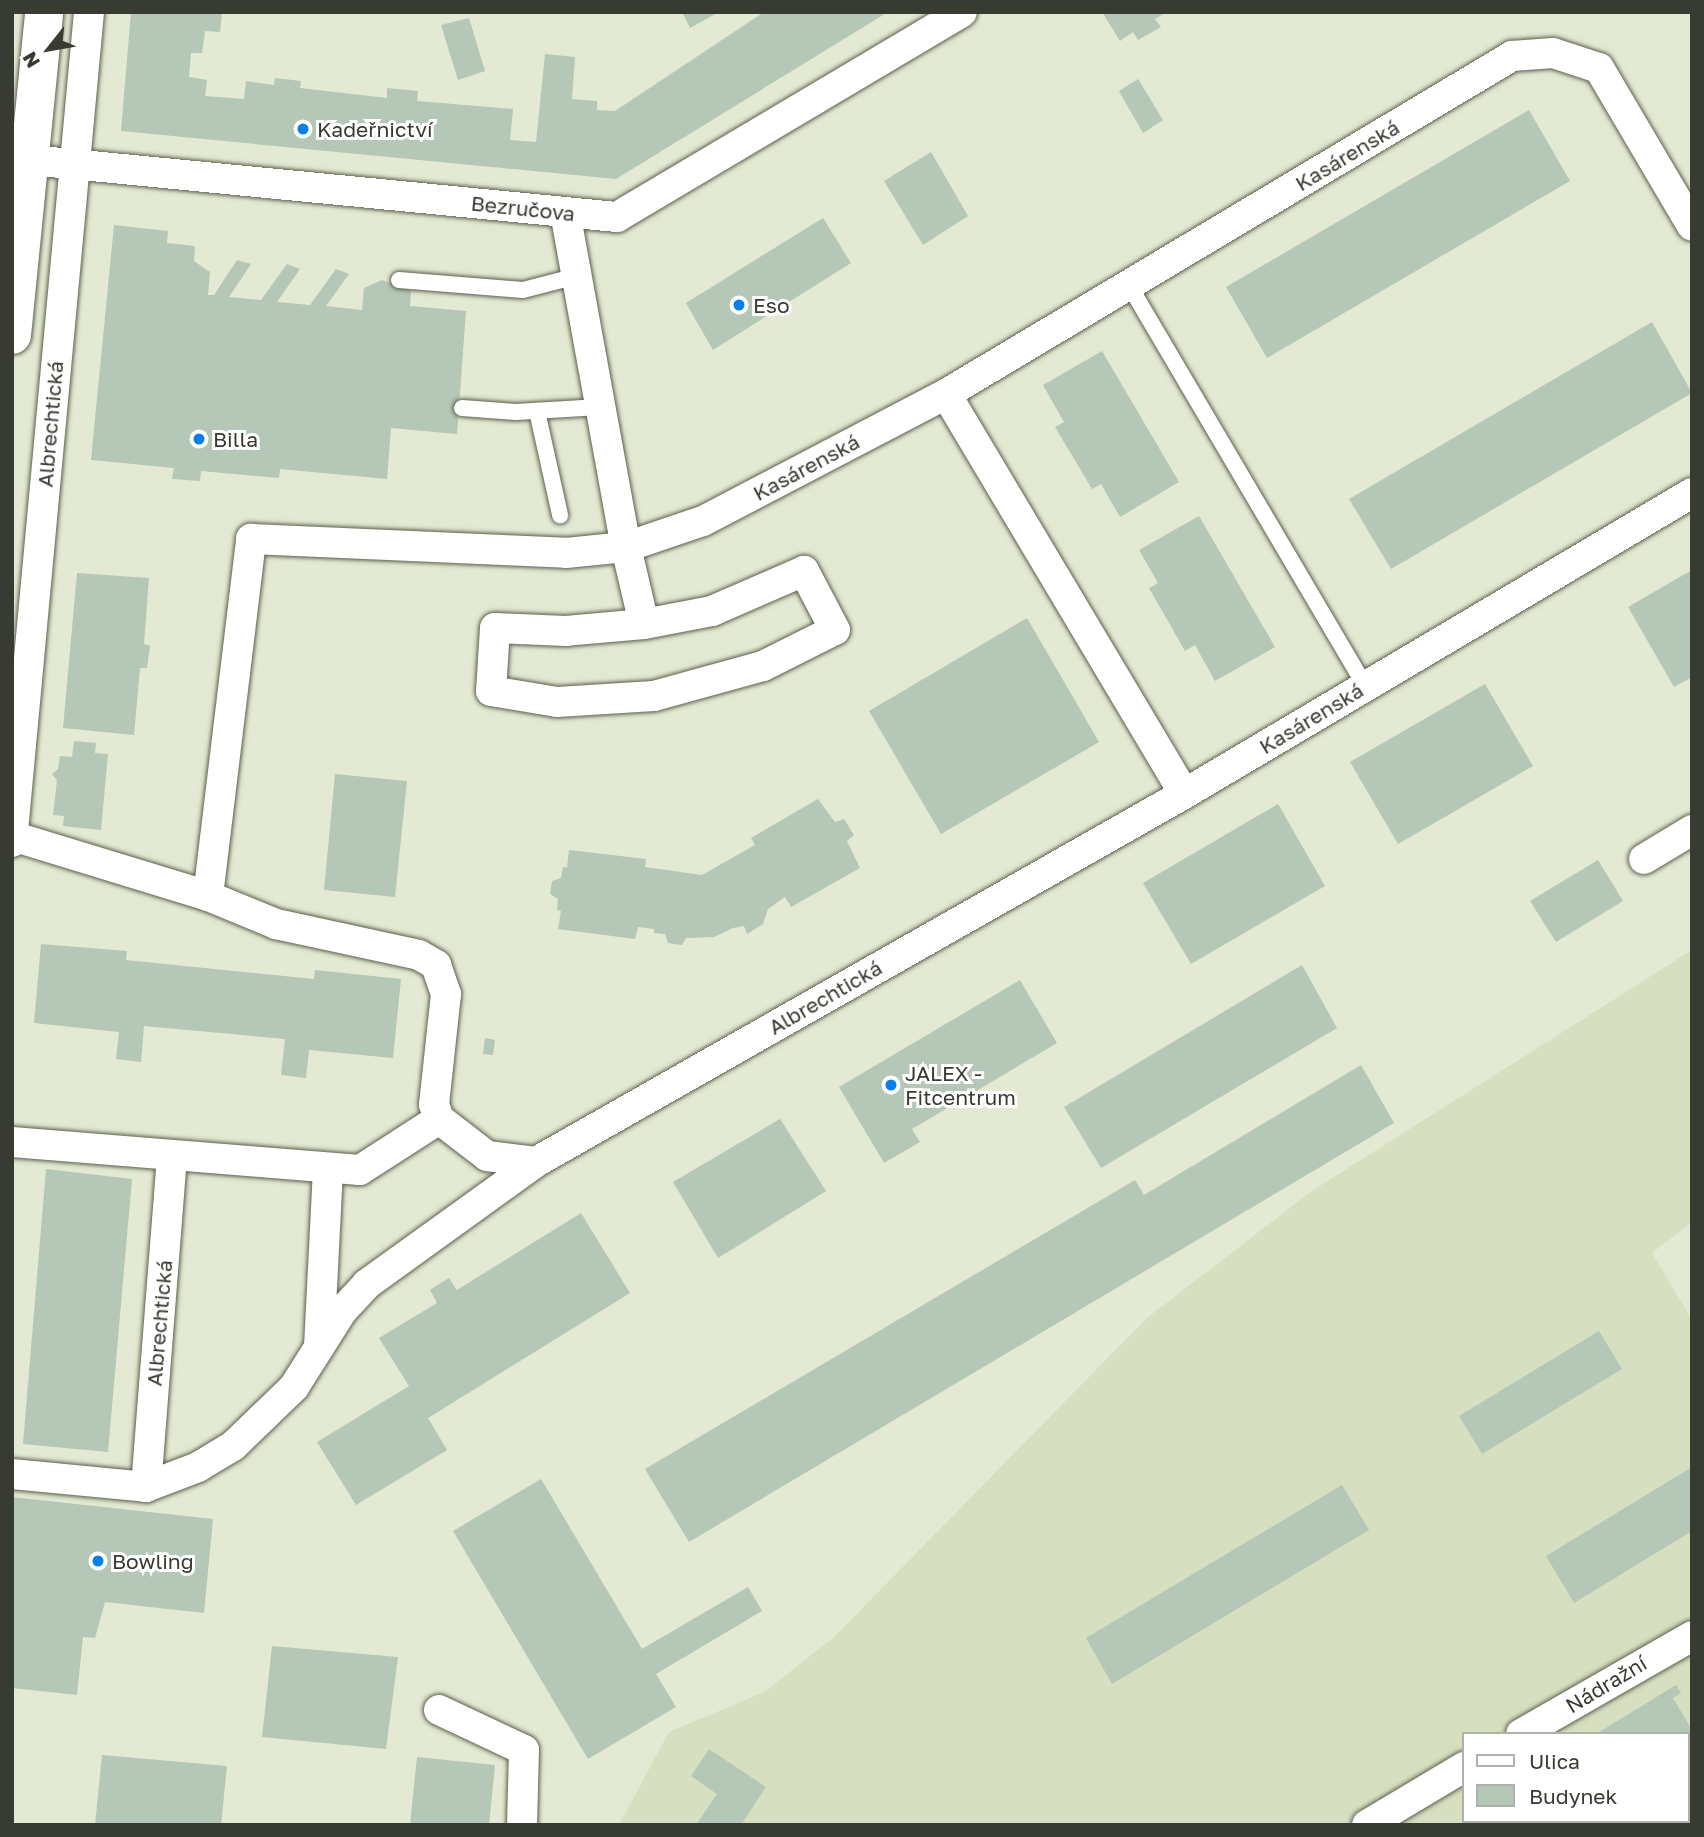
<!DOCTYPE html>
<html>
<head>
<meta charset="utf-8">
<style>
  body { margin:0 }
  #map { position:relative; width:1704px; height:1837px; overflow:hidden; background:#e3e9d2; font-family:"Golos Text",sans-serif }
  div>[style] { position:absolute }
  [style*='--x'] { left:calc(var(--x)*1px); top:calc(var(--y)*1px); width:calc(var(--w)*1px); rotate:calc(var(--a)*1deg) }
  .built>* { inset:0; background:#d6dfc0 }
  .building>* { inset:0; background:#b5c7b6 }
  .roads { filter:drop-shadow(0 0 2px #5a604c) drop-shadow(0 0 2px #5a604c) }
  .lane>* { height:16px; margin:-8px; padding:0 8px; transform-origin:8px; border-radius:8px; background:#fff }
  .street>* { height:30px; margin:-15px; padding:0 15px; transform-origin:15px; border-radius:15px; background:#fff }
  .secondary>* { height:38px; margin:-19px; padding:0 19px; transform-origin:19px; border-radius:19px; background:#fff }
  .dots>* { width:19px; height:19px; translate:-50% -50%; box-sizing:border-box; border:4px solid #fff; border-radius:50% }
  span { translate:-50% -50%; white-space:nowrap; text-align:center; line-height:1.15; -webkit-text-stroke:6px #fff; paint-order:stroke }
  .poi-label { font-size:21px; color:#383b31 }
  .left { translate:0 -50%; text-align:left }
  .street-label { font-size:21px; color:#383b31 }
  .frame { position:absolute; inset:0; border:14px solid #383b31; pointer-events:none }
  .legend { position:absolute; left:1462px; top:1732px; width:228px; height:91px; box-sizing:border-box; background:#fff; border:2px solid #afb1ad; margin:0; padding:9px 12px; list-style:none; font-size:21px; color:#383b31 }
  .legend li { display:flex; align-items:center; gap:14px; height:35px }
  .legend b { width:35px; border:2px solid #afb1ad }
  .north { position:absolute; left:14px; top:14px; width:70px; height:70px; -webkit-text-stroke:5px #fff; paint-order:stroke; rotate:239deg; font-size:19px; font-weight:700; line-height:28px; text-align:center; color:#383b31 }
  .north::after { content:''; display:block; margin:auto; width:24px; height:32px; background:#383b31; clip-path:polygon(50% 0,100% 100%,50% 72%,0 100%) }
</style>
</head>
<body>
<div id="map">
  <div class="built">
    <i style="clip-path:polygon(evenodd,1692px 950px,1692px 1222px,1652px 1253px,1692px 1320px,1692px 1825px,619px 1825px,669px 1732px,764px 1692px,833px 1638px,1147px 1318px,1312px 1191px,1692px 950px,1464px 1734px,1688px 1734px,1688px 1821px,1464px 1821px,1464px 1734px)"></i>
  </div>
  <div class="building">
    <i style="clip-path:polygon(131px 12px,222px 12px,220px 32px,205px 31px,202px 53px,191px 53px,189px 77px,207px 80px,205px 96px,244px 99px,246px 81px,274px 85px,275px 78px,301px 81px,300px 88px,387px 98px,387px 88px,418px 91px,417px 101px,513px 109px,510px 140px,536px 142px,545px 54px,575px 57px,572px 99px,597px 101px,597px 110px,615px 111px,764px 12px,888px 12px,616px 179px,121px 131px)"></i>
    <i style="clip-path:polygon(682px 12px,719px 12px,690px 28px)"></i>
    <i style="clip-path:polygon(1102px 12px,1167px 12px,1155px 19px,1161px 27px,1138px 40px,1133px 32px,1120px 41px)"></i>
    <i style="clip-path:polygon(469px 18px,485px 71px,458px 80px,441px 25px)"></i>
    <i style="clip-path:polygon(1138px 79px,1163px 120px,1143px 133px,1119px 91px)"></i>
    <i style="clip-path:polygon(1529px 110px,1570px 181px,1267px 358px,1226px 287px)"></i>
    <i style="clip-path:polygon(931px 152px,968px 216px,923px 245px,884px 181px)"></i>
    <i style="clip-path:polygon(823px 218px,851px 263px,713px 350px,686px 303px)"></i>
    <i style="clip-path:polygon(114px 225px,168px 231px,167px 243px,195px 246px,194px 261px,210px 272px,208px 295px,214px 295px,237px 260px,251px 264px,229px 297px,261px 300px,287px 264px,300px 269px,277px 302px,310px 305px,336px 269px,349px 274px,326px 306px,362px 310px,364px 288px,382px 280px,411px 291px,410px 306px,466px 311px,457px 434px,391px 428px,387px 479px,280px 469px,279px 478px,201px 471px,200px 481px,172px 479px,174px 468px,91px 460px)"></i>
    <i style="clip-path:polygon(1652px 322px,1692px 393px,1391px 569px,1349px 499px)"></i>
    <i style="clip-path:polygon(1102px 351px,1179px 482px,1120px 517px,1101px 484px,1092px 489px,1055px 427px,1064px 422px,1043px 385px)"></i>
    <i style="clip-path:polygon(1199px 516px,1275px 647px,1215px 681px,1195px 645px,1185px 651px,1149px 588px,1158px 583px,1139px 550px)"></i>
    <i style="clip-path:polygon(1692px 570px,1692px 677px,1674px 687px,1628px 607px)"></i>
    <i style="clip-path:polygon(77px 573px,149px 578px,144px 644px,150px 646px,147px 668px,140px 668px,134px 735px,63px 728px)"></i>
    <i style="clip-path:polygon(1027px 618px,1099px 742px,941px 834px,869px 711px)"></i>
    <i style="clip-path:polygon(1485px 684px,1533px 766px,1398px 844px,1350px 762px)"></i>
    <i style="clip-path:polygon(74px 741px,96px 743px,95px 753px,108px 754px,101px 830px,63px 826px,64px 816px,53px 815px,57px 780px,52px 774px,58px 769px,60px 756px,72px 757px)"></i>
    <i style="clip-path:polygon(335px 774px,407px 781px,395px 897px,324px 890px)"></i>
    <i style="clip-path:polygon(818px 799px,835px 822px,844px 819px,854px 835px,847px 841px,860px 868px,791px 907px,785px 897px,768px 909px,763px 924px,747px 934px,744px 926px,733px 928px,714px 937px,686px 938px,682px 945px,668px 943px,665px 934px,654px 933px,654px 929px,638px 927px,635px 939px,558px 929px,561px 911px,557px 910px,558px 899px,550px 894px,552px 881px,561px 878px,563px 867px,567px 868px,569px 850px,646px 859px,645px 867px,702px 875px,755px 845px,751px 838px)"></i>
    <i style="clip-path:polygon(1278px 804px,1325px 886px,1191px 964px,1143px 883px)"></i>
    <i style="clip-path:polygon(1598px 860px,1623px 901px,1556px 942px,1530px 901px)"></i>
    <i style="clip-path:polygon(41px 944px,127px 951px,126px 960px,314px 979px,315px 970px,401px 979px,393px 1058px,309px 1050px,306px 1078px,281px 1075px,285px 1039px,144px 1026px,141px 1062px,116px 1059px,119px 1032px,34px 1023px)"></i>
    <i style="clip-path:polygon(1302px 965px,1337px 1028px,1101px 1168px,1064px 1107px)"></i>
    <i style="clip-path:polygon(1020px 980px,1057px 1043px,912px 1129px,920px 1142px,884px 1163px,839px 1087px)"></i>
    <i style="clip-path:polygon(485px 1038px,495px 1040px,493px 1055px,483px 1054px)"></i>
    <i style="clip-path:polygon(1361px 1065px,1394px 1123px,689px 1542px,645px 1469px,1135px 1180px,1144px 1195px)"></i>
    <i style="clip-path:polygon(780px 1119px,826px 1191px,718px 1258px,673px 1182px)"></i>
    <i style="clip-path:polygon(46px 1169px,132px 1179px,108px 1452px,23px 1444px)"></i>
    <i style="clip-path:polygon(581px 1213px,630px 1293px,428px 1418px,447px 1450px,356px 1505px,317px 1442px,409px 1386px,379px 1338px,437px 1303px,430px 1290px,449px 1278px,457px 1290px)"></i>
    <i style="clip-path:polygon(1599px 1331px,1622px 1369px,1482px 1454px,1459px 1416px)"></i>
    <i style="clip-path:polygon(1692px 1467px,1692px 1531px,1574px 1603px,1546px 1556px)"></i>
    <i style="clip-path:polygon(541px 1479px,642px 1649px,748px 1587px,762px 1611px,656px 1674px,676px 1707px,588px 1759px,453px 1531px)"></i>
    <i style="clip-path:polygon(1342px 1485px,1369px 1530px,1112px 1684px,1086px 1638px)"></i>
    <i style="clip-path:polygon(12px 1497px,213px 1519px,204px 1613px,105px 1602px,95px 1638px,83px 1637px,77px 1695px,12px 1688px)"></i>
    <i style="clip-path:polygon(272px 1646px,398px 1657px,386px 1749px,262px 1737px)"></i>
    <i style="clip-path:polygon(1676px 1685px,1681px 1693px,1673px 1698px,1692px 1730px,1692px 1762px,1688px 1764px,1688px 1734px,1596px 1734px)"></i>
    <i style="clip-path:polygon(709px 1749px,766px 1787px,741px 1825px,696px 1825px,717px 1794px,691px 1776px)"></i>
    <i style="clip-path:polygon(102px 1755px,227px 1766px,221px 1825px,95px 1825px)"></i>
    <i style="clip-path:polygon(417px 1757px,495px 1765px,489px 1825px,410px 1825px)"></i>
  </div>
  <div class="roads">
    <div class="lane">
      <i style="--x:399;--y:280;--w:124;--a:4.6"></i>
      <i style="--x:523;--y:290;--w:56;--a:-14.5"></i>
      <i style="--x:1129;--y:285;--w:465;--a:59.5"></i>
      <i style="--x:462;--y:408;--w:54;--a:4.2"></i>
      <i style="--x:516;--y:412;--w:84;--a:-3.4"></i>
      <i style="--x:537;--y:411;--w:107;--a:77.5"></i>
    </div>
    <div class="street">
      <i style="--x:30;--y:160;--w:590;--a:5.55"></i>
      <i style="--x:617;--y:217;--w:401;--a:-30.7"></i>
      <i style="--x:565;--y:212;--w:341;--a:79.7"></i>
      <i style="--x:626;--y:547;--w:79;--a:76.8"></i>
      <i style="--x:644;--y:624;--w:78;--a:174.9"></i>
      <i style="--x:566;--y:631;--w:71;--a:-177.6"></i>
      <i style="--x:495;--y:628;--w:63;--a:93.6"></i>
      <i style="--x:491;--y:691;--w:67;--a:9.5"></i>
      <i style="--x:557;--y:702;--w:97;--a:-3.5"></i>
      <i style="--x:654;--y:696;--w:113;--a:-15.4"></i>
      <i style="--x:763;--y:666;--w:80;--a:-26.6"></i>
      <i style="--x:835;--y:630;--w:67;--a:-117.7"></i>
      <i style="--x:804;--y:571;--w:100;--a:156.5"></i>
      <i style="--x:712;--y:611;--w:69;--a:169.2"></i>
      <i style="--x:946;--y:394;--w:465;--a:59.2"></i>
      <i style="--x:12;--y:836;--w:205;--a:17"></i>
      <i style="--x:208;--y:896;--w:74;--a:22.4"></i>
      <i style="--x:276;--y:924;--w:146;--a:12.2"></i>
      <i style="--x:419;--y:955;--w:20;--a:30"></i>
      <i style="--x:436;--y:965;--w:31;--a:71"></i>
      <i style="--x:446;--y:994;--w:111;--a:96.2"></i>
      <i style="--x:434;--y:1104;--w:16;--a:72"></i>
      <i style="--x:439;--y:1119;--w:61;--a:37.6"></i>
      <i style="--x:487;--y:1156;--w:49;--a:7"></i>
      <i style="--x:12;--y:842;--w:834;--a:-84.7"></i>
      <i style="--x:1644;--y:859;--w:56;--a:-31.1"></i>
      <i style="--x:208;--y:896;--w:360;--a:-83.1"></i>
      <i style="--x:251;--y:539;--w:315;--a:2.5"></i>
      <i style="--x:566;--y:553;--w:60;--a:-5.7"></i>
      <i style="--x:626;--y:547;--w:81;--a:-18.7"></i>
      <i style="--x:703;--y:521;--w:274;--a:-27.6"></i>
      <i style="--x:946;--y:394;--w:659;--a:-30.84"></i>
      <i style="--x:1512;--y:56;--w:41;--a:-4.2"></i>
      <i style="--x:1553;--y:53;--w:48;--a:18.1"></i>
      <i style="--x:1599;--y:68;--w:183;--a:59.5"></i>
      <i style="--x:12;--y:1142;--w:349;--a:4.6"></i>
      <i style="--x:360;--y:1170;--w:94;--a:-32.8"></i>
      <i style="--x:319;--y:1347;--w:179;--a:-87.1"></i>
      <i style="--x:12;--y:1474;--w:135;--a:5.5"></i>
      <i style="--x:146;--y:1487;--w:56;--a:-21"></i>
      <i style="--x:198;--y:1467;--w:41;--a:-31"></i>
      <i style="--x:233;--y:1446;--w:85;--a:-44"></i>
      <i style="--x:294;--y:1387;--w:90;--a:-57.7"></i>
      <i style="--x:342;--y:1311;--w:37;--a:-47"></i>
      <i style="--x:367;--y:1284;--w:208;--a:-35.8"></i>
      <i style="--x:536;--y:1162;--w:745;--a:-29.59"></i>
      <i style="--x:1184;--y:794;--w:590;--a:-30.65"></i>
      <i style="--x:146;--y:1487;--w:330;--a:-85.5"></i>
      <i style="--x:439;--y:1710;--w:94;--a:25.2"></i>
      <i style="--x:524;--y:1750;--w:75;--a:91.5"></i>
      <i style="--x:1521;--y:1734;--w:197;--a:-29.8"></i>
      <i style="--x:1367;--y:1825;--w:113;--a:-30.9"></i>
    </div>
    <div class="secondary">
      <i style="--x:12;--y:335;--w:325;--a:-84.3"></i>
    </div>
  </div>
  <div class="dots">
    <i style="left:303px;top:129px;background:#0980e7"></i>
    <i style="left:739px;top:305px;background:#0980e7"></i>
    <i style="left:199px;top:439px;background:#0980e7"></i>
    <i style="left:891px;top:1085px;background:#0980e7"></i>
    <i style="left:98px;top:1561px;background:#0980e7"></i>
  </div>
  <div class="poi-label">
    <span class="left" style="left:317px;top:129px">Kadeřnictví</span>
    <span class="left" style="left:753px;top:305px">Eso</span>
    <span class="left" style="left:213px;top:439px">Billa</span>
    <span class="left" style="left:905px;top:1085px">JALEX -<br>Fitcentrum</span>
    <span class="left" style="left:112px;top:1561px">Bowling</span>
  </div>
  <div class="street-label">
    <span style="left:1347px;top:155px;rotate:-31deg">Kasárenská</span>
    <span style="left:523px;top:208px;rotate:6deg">Bezručova</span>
    <span style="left:50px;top:424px;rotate:-85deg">Albrechtická</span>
    <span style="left:806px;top:467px;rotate:-28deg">Kasárenská</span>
    <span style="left:1311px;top:718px;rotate:-31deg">Kasárenská</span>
    <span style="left:825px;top:997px;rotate:-30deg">Albrechtická</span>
    <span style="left:159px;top:1323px;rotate:-85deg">Albrechtická</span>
    <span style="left:1606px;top:1684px;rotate:-31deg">Nádražní</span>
  </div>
  <div class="frame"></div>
  <ul class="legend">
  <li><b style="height:9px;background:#fff"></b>Ulica</li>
  <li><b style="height:19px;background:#b5c7b6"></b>Budynek</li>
  </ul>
  <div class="north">N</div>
</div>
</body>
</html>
